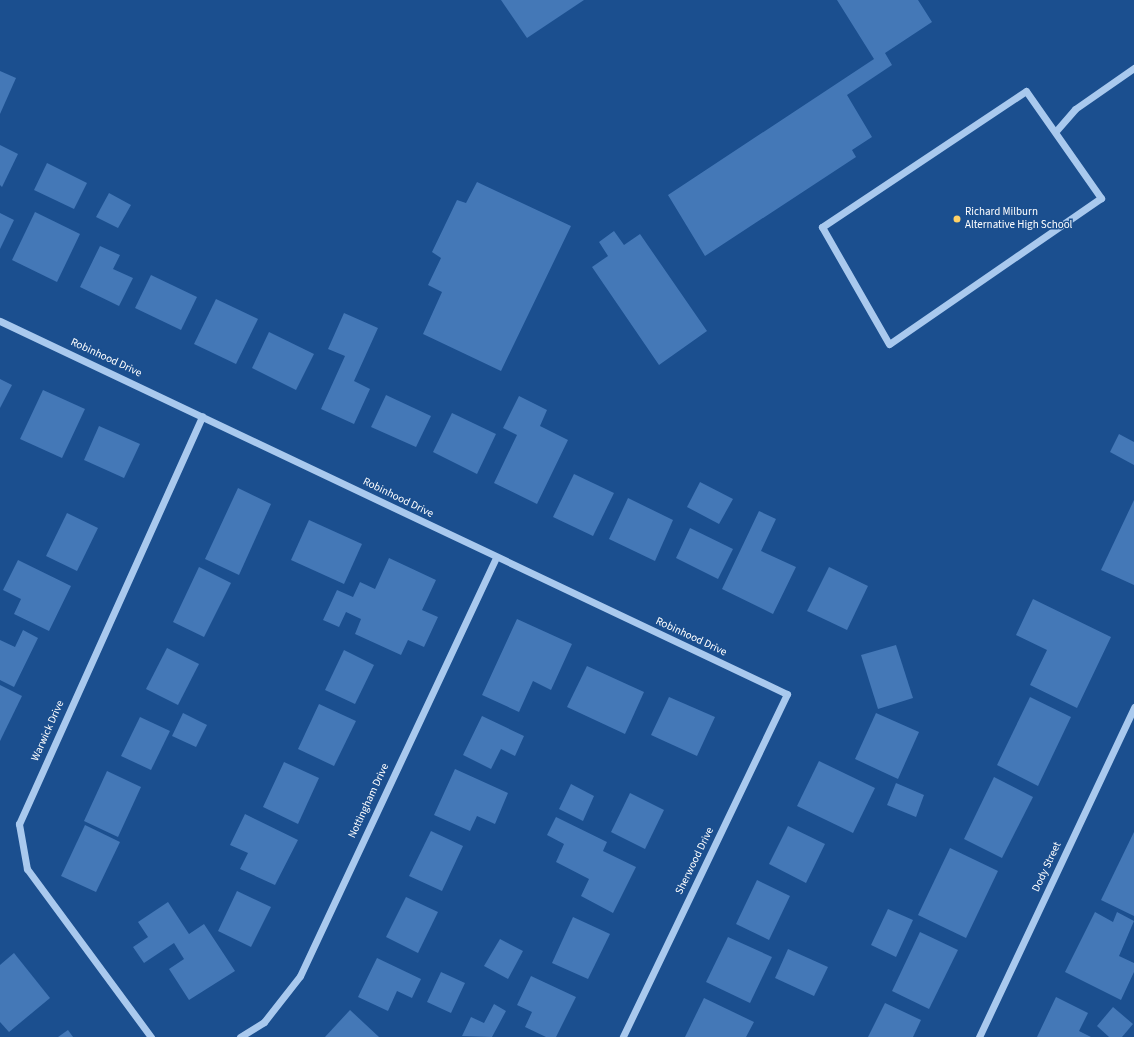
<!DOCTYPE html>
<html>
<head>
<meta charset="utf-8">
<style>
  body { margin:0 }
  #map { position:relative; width:1134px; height:1037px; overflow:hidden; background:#1b4f8f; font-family:"Source Sans 3",sans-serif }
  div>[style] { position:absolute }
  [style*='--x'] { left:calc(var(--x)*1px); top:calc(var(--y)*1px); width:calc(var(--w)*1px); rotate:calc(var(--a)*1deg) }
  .building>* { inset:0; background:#4478b7 }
  .minor>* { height:7px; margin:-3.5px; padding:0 3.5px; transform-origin:3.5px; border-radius:3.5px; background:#a9c9ee }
  .dots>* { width:11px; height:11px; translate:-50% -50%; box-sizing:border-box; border:2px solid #1b4f8f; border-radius:50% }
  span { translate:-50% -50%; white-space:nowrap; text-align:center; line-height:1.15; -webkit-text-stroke:3px #1b4f8f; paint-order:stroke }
  .poi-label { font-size:11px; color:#fff }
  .left { translate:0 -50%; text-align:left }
  .street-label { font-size:11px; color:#fff }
</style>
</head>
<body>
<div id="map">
  <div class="building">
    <i style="clip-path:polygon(501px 0,584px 0,527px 38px)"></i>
    <i style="clip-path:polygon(837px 0,918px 0,932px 22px,885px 53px,892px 65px,847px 95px,872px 137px,852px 150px,856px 157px,705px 256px,668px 195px,874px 59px)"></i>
    <i style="clip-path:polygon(0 71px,16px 78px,0 114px)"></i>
    <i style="clip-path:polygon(0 145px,18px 154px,2px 187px,0 185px)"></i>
    <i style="clip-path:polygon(47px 163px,87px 183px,74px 209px,34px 190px)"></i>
    <i style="clip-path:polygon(477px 182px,571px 226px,501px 371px,423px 334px,442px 292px,428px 285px,441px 258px,432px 252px,457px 200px,466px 203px)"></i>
    <i style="clip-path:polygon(109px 193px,131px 205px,118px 228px,96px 217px)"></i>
    <i style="clip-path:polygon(35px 212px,80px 234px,57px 282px,12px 260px)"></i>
    <i style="clip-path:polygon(0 213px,14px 220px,0 249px)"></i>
    <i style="clip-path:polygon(614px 231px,624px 245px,640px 234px,707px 331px,659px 365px,592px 267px,608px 256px,599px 242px)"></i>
    <i style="clip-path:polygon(100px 246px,120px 255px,113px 269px,133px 278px,119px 306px,80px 287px)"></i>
    <i style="clip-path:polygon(151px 275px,197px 297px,181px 330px,135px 308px)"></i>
    <i style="clip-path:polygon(216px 299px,258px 319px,236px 364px,194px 344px)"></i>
    <i style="clip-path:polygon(344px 313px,378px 328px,354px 381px,370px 389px,354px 424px,321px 409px,345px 356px,328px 349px)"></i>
    <i style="clip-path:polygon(269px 332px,314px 354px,296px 390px,252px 368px)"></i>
    <i style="clip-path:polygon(0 379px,12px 385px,0 408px)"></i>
    <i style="clip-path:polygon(43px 390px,85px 409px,62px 458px,20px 439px)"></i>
    <i style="clip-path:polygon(386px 395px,431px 416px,416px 447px,371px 427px)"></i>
    <i style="clip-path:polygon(519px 396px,547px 410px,540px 426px,568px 440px,537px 504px,494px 483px,517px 435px,503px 428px)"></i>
    <i style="clip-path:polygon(452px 413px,496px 434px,477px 474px,433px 452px)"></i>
    <i style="clip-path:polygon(99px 426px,140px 444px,124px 478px,84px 460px)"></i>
    <i style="clip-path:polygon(1119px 434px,1134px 442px,1134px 465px,1110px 452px)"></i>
    <i style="clip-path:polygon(574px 474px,614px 493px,593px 536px,553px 517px)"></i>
    <i style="clip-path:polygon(700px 482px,733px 499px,719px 524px,687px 507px)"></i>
    <i style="clip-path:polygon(238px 488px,271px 504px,239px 575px,205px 559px)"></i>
    <i style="clip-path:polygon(628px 498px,673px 520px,655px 561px,609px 539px)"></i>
    <i style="clip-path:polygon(1134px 500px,1134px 585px,1101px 570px)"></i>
    <i style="clip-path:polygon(759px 511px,776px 519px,761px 551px,796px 567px,773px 614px,722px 589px)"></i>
    <i style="clip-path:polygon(67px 513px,98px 528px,77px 571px,46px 556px)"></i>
    <i style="clip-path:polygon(309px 520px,362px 544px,344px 584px,291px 560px)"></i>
    <i style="clip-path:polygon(690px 528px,733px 549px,718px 579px,676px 558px)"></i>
    <i style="clip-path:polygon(389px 558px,436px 580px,422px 610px,438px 617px,424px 647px,408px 640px,401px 655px,355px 634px,361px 619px,346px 612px,339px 627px,323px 620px,337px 590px,353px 597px,360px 582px,375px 589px)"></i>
    <i style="clip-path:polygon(18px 560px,71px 586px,49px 631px,14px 614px,21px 599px,3px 590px)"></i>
    <i style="clip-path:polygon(199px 567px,231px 583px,204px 637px,173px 622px)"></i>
    <i style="clip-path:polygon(829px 567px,868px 586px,847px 630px,807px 611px)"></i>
    <i style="clip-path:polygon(1033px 599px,1111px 637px,1077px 708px,1030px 685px,1047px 650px,1016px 635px)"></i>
    <i style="clip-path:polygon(517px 619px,572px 644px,551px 690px,533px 681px,519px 712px,482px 695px)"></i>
    <i style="clip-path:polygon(23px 630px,38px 638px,14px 687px,0 680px,0 640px,15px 647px)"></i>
    <i style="clip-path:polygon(896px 645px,913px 698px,878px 709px,861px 655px)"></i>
    <i style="clip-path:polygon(167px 648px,199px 664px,178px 705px,146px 689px)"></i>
    <i style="clip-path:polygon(344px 650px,374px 665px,355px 704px,325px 690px)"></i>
    <i style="clip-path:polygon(587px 666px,644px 692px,625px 734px,567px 707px)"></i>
    <i style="clip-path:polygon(0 685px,22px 696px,0 741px)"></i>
    <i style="clip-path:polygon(669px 697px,715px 717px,697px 756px,651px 735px)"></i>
    <i style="clip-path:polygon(1030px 697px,1071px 717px,1038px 786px,997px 765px)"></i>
    <i style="clip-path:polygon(319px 704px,356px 721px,334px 766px,298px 749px)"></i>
    <i style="clip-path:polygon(183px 713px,207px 725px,196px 747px,172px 736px)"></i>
    <i style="clip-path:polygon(876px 713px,919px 732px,898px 779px,855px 759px)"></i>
    <i style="clip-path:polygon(482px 716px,524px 736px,515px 756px,501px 749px,491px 769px,463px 755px)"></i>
    <i style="clip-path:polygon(140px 717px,170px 731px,151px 770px,121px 756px)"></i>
    <i style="clip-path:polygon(819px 761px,875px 788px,853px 833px,797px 806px)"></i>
    <i style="clip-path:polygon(284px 762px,319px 778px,298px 824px,263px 807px)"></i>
    <i style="clip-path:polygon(455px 769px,508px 793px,495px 824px,477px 816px,470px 831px,434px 815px)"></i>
    <i style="clip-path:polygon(107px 771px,141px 787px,118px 837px,84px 821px)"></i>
    <i style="clip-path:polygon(994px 777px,1033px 797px,1002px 858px,964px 839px)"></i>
    <i style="clip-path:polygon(896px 783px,924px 795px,916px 817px,887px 805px)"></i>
    <i style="clip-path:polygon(571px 784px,594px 796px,583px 821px,559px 809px)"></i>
    <i style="clip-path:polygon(630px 793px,664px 810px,645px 849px,611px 832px)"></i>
    <i style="clip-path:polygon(245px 814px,298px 840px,275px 885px,240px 869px,248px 853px,230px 845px)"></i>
    <i style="clip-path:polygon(556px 817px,607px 842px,603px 851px,636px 867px,613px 913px,581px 896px,589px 879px,556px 862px,564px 844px,547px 835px)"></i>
    <i style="clip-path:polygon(85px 825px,120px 842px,96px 892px,61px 876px)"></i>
    <i style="clip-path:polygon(788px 826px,825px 844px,806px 883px,769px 864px)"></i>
    <i style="clip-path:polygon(431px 831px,463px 846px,442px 891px,409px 876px)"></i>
    <i style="clip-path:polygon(1134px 832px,1134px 916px,1101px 900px)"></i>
    <i style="clip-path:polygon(950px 848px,998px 871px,966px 938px,918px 915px)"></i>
    <i style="clip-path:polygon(757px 880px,790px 896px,769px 940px,736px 924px)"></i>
    <i style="clip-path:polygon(237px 891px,271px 907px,251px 947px,218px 931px)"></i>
    <i style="clip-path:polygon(406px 897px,438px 912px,418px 953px,386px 937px)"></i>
    <i style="clip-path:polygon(168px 902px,189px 934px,204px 924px,235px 971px,189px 1000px,169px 969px,184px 959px,174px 943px,144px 963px,133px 947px,148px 937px,138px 922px)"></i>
    <i style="clip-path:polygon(888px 909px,913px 920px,896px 957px,871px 945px)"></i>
    <i style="clip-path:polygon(1095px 912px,1113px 922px,1117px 912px,1134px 921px,1119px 956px,1134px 963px,1134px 972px,1121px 1000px,1065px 972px)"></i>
    <i style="clip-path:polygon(573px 917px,610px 934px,588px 979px,552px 963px)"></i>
    <i style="clip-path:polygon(920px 932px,958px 950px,929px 1009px,892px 991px)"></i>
    <i style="clip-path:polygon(728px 937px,772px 957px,750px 1003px,706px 982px)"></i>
    <i style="clip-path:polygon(500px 939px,523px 951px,508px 979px,484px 966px)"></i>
    <i style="clip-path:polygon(788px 949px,828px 967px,814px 996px,775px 978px)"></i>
    <i style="clip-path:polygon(14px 953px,50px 998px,9px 1032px,0 1022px,0 965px)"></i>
    <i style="clip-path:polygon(377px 958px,421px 979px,412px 998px,397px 991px,388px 1011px,358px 997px)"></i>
    <i style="clip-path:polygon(441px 972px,465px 983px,451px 1013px,427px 1002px)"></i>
    <i style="clip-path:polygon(531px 976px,576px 997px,556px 1037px,546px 1037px,525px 1027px,532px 1012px,517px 1005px)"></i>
    <i style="clip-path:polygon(1056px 997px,1088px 1013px,1079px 1031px,1091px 1037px,1037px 1037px)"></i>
    <i style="clip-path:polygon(704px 998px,754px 1022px,746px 1037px,685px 1037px)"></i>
    <i style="clip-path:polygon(885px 1003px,921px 1020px,913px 1037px,868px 1037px)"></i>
    <i style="clip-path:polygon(494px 1004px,506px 1011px,492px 1037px,462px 1036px,471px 1017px,484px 1023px)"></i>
    <i style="clip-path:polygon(1113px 1007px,1133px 1024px,1122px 1037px,1109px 1037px,1097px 1026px)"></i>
    <i style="clip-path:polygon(350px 1010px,379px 1037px,325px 1037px)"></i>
    <i style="clip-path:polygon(68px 1030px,73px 1037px,58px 1037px)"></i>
  </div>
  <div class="minor">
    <i style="--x:1026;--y:91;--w:131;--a:55"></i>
    <i style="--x:1101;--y:198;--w:257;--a:145.4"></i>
    <i style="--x:889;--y:344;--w:135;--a:-119.8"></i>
    <i style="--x:822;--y:227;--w:245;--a:-33.7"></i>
    <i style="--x:1056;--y:131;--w:29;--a:-49"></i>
    <i style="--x:1075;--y:109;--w:72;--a:-34.8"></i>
    <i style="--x:0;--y:321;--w:871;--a:25.36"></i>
    <i style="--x:787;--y:694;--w:380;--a:115.6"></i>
    <i style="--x:151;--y:1037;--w:209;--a:-126.4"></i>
    <i style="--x:27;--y:869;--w:46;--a:-100.1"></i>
    <i style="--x:19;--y:824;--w:447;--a:-65.8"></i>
    <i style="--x:240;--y:1037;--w:28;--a:-32"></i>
    <i style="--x:264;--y:1022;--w:58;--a:-52"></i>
    <i style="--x:300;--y:976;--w:462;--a:-64.9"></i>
    <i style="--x:979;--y:1037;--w:365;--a:-64.8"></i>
  </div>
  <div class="dots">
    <i style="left:957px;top:219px;background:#ffd166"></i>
  </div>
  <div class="poi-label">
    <span class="left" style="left:965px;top:219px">Richard Milburn<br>Alternative High School</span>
  </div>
  <div class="street-label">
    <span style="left:106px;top:358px;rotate:25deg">Robinhood Drive</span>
    <span style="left:398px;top:498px;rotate:26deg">Robinhood Drive</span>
    <span style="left:691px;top:637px;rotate:25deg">Robinhood Drive</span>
    <span style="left:48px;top:731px;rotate:-66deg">Warwick Drive</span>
    <span style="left:369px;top:801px;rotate:-65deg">Nottingham Drive</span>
    <span style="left:695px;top:861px;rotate:-64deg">Sherwood Drive</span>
    <span style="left:1047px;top:867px;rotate:-65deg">Dody Street</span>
  </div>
</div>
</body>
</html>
